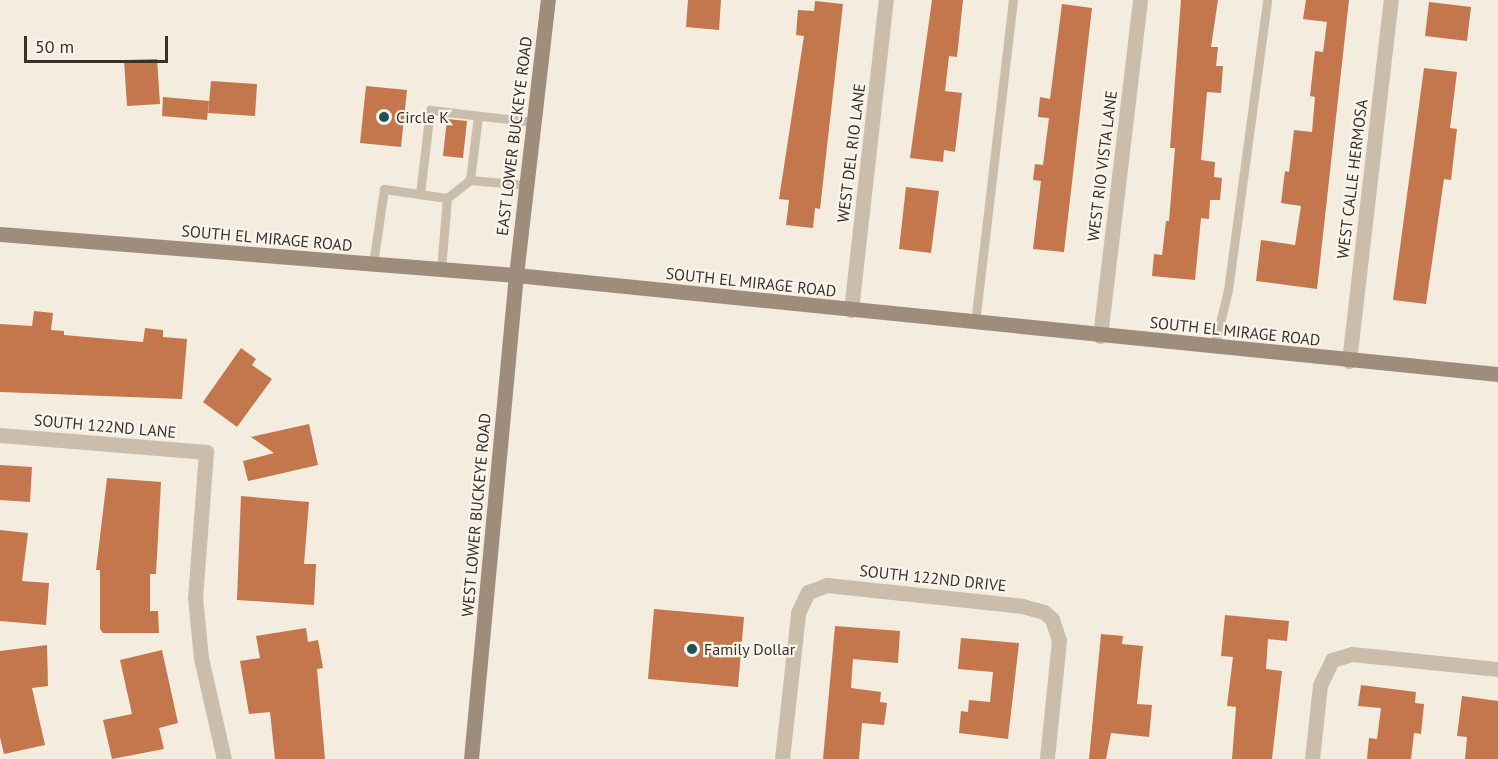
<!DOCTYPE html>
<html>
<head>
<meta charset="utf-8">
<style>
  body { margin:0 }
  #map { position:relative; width:1498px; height:759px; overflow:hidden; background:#f3ecdf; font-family:"PT Sans",sans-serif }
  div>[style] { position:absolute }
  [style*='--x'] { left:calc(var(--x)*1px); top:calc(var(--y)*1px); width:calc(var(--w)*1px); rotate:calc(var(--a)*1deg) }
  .building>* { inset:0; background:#c4774c }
  .lane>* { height:9px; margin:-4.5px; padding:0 4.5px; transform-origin:4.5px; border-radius:4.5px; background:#cbbdab }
  .street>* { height:15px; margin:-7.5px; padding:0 7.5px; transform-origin:7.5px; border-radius:7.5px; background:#cbbdab }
  .secondary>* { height:15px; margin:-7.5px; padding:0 7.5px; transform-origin:7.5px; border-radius:7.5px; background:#9f8d7c }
  .dots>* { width:16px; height:16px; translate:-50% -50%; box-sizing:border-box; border:3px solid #faf5ec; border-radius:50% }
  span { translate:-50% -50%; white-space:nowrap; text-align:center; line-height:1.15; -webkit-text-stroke:4.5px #faf5ec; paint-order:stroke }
  .poi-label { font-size:16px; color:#39312a }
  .left { translate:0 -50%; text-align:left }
  .street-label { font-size:16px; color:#39312a }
  .scale { position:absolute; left:24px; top:36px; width:144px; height:27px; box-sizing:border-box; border:3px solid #39312a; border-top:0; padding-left:8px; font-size:18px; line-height:21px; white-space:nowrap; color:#39312a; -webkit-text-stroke:4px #faf5ec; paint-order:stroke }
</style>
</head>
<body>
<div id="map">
  <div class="building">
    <i style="clip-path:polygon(688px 0,721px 0,719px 30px,686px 27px)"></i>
    <i style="clip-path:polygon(932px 0,963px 0,957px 57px,949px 56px,945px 91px,962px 93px,955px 152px,944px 150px,943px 162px,910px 158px)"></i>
    <i style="clip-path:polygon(1181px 0,1218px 0,1211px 47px,1218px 47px,1216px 66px,1223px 66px,1221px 93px,1207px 92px,1201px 160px,1215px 162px,1214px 177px,1222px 178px,1220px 200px,1210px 200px,1209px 219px,1201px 218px,1195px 280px,1152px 276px,1154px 254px,1162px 255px,1166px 221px,1169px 221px,1175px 148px,1170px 148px)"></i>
    <i style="clip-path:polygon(1306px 0,1349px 0,1317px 289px,1256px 281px,1261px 240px,1295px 245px,1301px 206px,1281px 203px,1285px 171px,1289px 172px,1294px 130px,1312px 132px,1315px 97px,1310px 96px,1315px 51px,1323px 52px,1327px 22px,1303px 19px)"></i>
    <i style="clip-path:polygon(815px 1px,843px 4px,820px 209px,815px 208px,813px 228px,786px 225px,789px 200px,779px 199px,804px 36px,796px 35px,798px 10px,814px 11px)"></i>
    <i style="clip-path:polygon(1429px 2px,1471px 7px,1467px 41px,1425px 36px)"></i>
    <i style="clip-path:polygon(1062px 4px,1092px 8px,1064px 252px,1033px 249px,1041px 181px,1033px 180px,1035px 164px,1043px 165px,1049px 118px,1038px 117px,1040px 97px,1050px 99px)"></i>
    <i style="clip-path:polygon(157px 59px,160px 104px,127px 106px,124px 60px)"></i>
    <i style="clip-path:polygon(1424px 68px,1457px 72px,1450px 128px,1457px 129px,1451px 180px,1444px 179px,1426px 304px,1393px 300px)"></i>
    <i style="clip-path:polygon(211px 81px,257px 84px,255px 116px,208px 113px)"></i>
    <i style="clip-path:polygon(366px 86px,407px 90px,401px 147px,360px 143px)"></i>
    <i style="clip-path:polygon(163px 97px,209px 101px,207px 120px,162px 116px)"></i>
    <i style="clip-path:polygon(447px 119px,467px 121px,463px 158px,443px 156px)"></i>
    <i style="clip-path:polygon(906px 187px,939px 191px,931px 253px,899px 249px)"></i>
    <i style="clip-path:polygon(34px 311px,53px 313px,51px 330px,64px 331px,64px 335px,143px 342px,145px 328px,163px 330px,163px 337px,187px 339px,182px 399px,0 392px,0 324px,32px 326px)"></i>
    <i style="clip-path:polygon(241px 348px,256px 359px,252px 365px,272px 379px,237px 427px,203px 402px)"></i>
    <i style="clip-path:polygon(309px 424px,318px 465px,248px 481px,243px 461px,274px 453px,251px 437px)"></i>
    <i style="clip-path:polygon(0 465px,32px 467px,30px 502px,0 500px)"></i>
    <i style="clip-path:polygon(107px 478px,161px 482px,156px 574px,150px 574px,150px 611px,158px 611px,159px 633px,103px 633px,100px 629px,100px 570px,96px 570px)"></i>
    <i style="clip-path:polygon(241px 496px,309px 502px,304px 564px,316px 564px,314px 605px,237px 600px)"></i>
    <i style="clip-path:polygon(0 530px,28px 533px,22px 581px,49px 583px,46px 625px,0 621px)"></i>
    <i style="clip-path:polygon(654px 609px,744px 617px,738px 687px,648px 679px)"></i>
    <i style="clip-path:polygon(1225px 615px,1289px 621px,1287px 641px,1268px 639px,1266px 669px,1282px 671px,1272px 759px,1232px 759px,1236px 707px,1227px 706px,1233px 657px,1221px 656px)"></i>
    <i style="clip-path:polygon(835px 626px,900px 631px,898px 663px,853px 659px,851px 688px,881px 692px,880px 702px,887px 703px,884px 725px,862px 723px,859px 759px,823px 759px)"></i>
    <i style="clip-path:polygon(306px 628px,308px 642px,318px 640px,323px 668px,317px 669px,325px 759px,275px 759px,270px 712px,249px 714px,240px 661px,260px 658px,256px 636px)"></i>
    <i style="clip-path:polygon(1101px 634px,1123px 636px,1122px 644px,1143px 646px,1137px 704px,1152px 705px,1149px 737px,1111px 733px,1106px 759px,1089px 759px)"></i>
    <i style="clip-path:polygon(961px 638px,1019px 643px,1008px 739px,959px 733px,961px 711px,968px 712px,969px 700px,990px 702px,993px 672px,958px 669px)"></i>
    <i style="clip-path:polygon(47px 645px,48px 686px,32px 688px,45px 745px,4px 754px,0 737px,0 651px)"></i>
    <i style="clip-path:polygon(162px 650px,178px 723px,159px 728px,164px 749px,112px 759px,103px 720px,132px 714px,120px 660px)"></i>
    <i style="clip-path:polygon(1361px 685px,1416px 692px,1415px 703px,1424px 704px,1421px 734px,1414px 733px,1411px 759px,1367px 759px,1369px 738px,1377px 739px,1381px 708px,1358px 706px)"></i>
    <i style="clip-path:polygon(1462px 696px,1498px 701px,1498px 759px,1465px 759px,1467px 737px,1457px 736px)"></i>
  </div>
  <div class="lane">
    <i style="--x:470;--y:180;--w:57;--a:5"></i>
    <i style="--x:447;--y:198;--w:29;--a:-38"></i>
    <i style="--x:470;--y:180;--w:64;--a:-82.9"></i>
    <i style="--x:373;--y:264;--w:76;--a:-81.7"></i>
    <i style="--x:384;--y:189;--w:36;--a:8"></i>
    <i style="--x:441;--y:269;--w:71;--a:-85.2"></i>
    <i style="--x:447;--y:198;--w:27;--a:-172"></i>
    <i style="--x:420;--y:194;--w:85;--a:-83.2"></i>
    <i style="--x:430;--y:110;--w:105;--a:6.6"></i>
    <i style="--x:975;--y:323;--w:325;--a:-83.3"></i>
    <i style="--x:1214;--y:347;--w:59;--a:-76.2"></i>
    <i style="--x:1228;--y:290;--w:293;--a:-82.3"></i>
  </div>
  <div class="street">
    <i style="--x:851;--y:310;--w:312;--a:-83.6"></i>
    <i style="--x:1100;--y:336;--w:338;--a:-83.2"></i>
    <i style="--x:1349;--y:361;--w:363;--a:-83.4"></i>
    <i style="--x:0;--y:435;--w:207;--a:4.7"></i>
    <i style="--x:206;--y:452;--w:145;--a:94.3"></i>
    <i style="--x:195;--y:597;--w:61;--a:84.4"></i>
    <i style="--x:201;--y:658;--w:104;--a:77.2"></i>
    <i style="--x:782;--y:759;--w:147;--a:-83.7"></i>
    <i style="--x:798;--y:613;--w:23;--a:-65"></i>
    <i style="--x:808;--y:592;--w:20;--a:-20"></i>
    <i style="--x:827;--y:585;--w:196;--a:6.1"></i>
    <i style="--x:1022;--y:606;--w:23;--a:15"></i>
    <i style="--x:1044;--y:612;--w:11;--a:41"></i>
    <i style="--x:1052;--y:619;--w:22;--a:72"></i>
    <i style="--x:1059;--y:640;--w:120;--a:95.8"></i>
    <i style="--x:1312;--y:759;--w:74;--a:-83.8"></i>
    <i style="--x:1320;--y:685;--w:28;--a:-64"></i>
    <i style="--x:1332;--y:660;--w:21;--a:-17"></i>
    <i style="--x:1352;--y:654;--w:147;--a:5.9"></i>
  </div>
  <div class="secondary">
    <i style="--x:0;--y:234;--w:518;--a:4.54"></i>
    <i style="--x:516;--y:275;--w:987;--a:5.76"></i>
    <i style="--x:471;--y:759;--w:486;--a:-84.7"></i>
    <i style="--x:516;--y:275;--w:277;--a:-83.4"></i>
  </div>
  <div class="dots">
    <i style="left:384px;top:117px;background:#20505a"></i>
    <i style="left:692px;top:649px;background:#20505a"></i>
  </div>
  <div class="poi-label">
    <span class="left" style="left:396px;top:117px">Circle K</span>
    <span class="left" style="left:704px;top:649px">Family Dollar</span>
  </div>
  <div class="street-label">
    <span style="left:514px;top:136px;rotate:-83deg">EAST LOWER BUCKEYE ROAD</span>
    <span style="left:851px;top:153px;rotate:-83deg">WEST DEL RIO LANE</span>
    <span style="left:1102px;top:166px;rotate:-83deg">WEST RIO VISTA LANE</span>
    <span style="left:1352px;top:179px;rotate:-83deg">WEST CALLE HERMOSA</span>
    <span style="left:267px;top:238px;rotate:5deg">SOUTH EL MIRAGE ROAD</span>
    <span style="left:751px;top:282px;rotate:6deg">SOUTH EL MIRAGE ROAD</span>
    <span style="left:1235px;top:331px;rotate:6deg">SOUTH EL MIRAGE ROAD</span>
    <span style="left:105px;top:426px;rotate:5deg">SOUTH 122ND LANE</span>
    <span style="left:476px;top:515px;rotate:-85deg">WEST LOWER BUCKEYE ROAD</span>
    <span style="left:933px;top:578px;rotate:6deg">SOUTH 122ND DRIVE</span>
  </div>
  <div class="scale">50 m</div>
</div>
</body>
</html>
